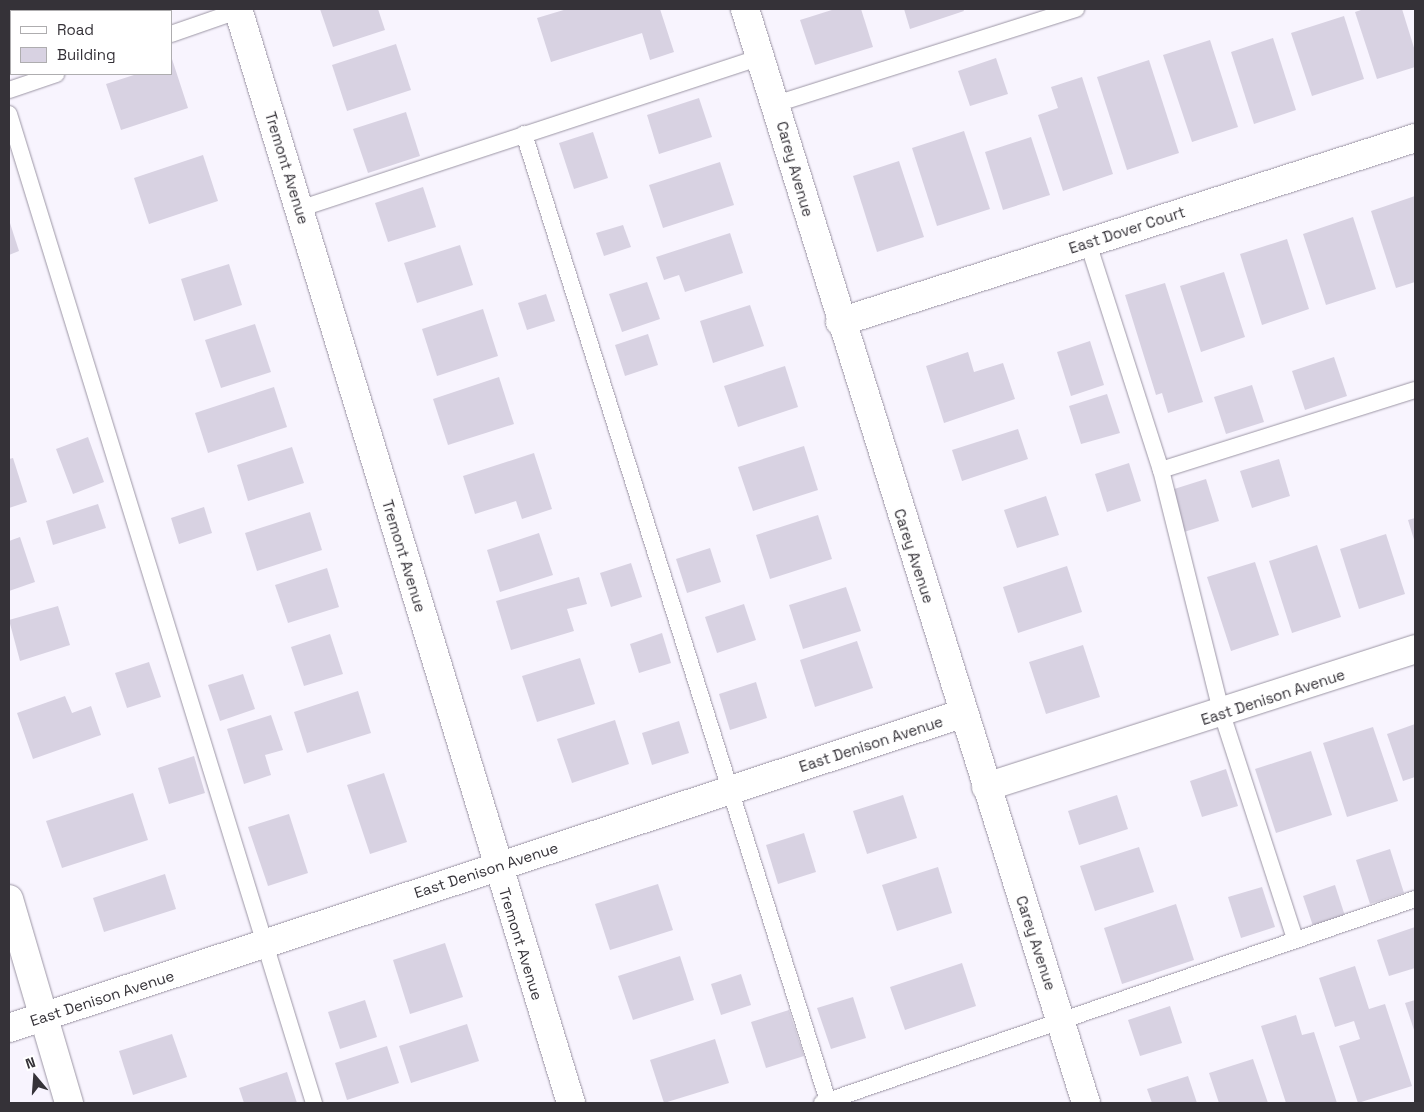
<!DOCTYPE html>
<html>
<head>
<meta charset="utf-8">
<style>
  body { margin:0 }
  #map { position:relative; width:1424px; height:1112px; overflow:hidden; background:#f8f4fe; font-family:"Space Grotesk",sans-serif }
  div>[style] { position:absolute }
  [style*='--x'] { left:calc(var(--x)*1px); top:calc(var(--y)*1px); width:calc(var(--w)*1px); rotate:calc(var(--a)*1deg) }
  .building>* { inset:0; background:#d8d2e2 }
  .roads { filter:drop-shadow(0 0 1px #9c96a5) drop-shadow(0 0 1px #9c96a5) }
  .service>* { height:16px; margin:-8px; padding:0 8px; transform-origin:8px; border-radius:8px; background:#fff }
  .minor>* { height:28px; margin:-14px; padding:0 14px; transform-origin:14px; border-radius:14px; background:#fff }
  span { translate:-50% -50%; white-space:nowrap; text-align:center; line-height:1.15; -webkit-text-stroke:4.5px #fff; paint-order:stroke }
  .street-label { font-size:15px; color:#353238 }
  .frame { position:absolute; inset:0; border:10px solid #353238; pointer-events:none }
  .legend { position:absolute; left:10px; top:10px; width:162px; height:65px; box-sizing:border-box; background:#fff; border:1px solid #aeadaf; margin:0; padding:6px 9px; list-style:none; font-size:15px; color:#353238 }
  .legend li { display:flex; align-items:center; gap:10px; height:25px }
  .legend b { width:25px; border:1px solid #aeadaf }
  .north { position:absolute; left:10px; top:1052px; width:50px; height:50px; -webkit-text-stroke:4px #fff; paint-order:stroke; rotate:342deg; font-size:14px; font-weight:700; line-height:20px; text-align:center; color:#353238 }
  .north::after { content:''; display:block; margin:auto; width:18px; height:22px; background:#353238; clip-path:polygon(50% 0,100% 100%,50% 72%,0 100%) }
</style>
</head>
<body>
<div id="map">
  <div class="building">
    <i style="clip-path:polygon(84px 9px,120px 9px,121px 11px,85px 11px)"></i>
    <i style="clip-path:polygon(320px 9px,378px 9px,385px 30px,333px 47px)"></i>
    <i style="clip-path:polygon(567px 9px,660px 9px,674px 52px,650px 60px,642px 33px,551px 62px,537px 18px)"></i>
    <i style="clip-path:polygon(835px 9px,861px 9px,873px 47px,815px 65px,800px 20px)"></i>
    <i style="clip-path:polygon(904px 9px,963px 9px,964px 11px,910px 29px)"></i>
    <i style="clip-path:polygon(1364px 9px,1402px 9px,1415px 51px,1415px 67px,1377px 79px,1355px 12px)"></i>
    <i style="clip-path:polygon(1344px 16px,1364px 79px,1312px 96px,1291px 33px)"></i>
    <i style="clip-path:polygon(1273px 38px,1296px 110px,1254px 124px,1231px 52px)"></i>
    <i style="clip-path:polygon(1210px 40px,1238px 127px,1192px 142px,1163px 55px)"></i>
    <i style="clip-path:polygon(396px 44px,411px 90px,347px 111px,332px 65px)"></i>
    <i style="clip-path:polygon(996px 58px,1008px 94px,970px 106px,958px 71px)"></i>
    <i style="clip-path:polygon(172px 59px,188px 108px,121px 130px,106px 84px,137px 74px,171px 74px)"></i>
    <i style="clip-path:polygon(1149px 60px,1179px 153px,1127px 170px,1097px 77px)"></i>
    <i style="clip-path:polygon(1082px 77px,1113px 174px,1063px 191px,1038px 115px,1058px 108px,1051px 87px)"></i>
    <i style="clip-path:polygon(699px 98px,712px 137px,659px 154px,647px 115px)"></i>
    <i style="clip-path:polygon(406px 112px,420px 156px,368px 173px,353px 129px)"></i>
    <i style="clip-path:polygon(964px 131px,990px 209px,937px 226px,912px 148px)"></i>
    <i style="clip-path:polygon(593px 132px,608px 178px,574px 189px,559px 143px)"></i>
    <i style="clip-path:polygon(1031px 137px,1050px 195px,1003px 210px,985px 152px)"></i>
    <i style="clip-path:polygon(203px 155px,218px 201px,149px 224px,134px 178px)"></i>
    <i style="clip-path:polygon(899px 161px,924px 237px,877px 252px,853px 176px)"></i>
    <i style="clip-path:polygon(720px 162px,734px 205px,663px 228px,649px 185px)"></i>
    <i style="clip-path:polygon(423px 187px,436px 227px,388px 242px,375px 203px)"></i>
    <i style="clip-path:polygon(1415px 196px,1415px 282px,1396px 288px,1371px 211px)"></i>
    <i style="clip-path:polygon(1353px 217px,1376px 289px,1326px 305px,1303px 234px)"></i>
    <i style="clip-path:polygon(9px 220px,19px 251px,9px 255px)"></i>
    <i style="clip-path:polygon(623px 225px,631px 247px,604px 256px,596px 233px)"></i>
    <i style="clip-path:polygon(730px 233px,743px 273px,685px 292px,679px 275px,664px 280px,656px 257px)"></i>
    <i style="clip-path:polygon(1287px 239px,1309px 309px,1262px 325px,1240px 254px)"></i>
    <i style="clip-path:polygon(460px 245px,473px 285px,417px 303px,404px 263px)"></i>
    <i style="clip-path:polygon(229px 264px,242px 305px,194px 321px,181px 279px)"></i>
    <i style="clip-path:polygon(1224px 272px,1245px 337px,1201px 352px,1180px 286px)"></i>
    <i style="clip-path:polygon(647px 282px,660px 319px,622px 332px,609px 294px)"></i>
    <i style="clip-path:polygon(1165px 283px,1203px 402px,1168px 413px,1162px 393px,1156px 395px,1125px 295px)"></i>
    <i style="clip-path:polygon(546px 294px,555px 321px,527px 330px,518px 303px)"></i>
    <i style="clip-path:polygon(750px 305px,764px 346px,713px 363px,700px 321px)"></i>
    <i style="clip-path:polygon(483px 309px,498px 356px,437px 376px,422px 329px)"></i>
    <i style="clip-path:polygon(255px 324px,271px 372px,221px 388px,205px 340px)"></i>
    <i style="clip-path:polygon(648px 334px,658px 365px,625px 376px,615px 345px)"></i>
    <i style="clip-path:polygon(1090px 341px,1104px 385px,1071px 396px,1057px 352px)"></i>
    <i style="clip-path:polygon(968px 352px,974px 372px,1003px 363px,1015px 399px,944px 423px,926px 366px)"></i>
    <i style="clip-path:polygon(1334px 357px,1347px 396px,1305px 410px,1292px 371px)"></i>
    <i style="clip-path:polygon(785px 366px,798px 407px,738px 427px,724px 386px)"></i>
    <i style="clip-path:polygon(499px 377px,514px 424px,448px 445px,433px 399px)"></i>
    <i style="clip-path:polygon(1252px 385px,1264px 422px,1226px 434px,1214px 397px)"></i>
    <i style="clip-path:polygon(274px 387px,287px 427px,208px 453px,195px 413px)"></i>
    <i style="clip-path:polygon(1107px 394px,1120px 433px,1081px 444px,1069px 406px)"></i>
    <i style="clip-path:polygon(1018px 429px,1028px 459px,962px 481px,952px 450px)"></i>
    <i style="clip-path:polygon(88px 437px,104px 482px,73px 494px,56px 449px)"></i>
    <i style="clip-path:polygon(804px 446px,818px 490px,753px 511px,738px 467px)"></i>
    <i style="clip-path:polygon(292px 447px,304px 483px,248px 501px,237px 465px)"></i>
    <i style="clip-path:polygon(534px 453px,552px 509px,522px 519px,516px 501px,475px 514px,463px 476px)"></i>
    <i style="clip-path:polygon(13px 458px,27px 502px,9px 508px,9px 459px)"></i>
    <i style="clip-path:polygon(1279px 459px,1290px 496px,1252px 508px,1240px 471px)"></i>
    <i style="clip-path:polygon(1129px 463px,1141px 501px,1107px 512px,1095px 474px)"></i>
    <i style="clip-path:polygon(1206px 479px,1219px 521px,1184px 532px,1171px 490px)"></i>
    <i style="clip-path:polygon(1046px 496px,1059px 535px,1017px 548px,1004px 510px)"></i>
    <i style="clip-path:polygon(98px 504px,106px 528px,53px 545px,46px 521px)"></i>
    <i style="clip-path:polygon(204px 507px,212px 533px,179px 544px,171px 518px)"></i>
    <i style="clip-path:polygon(310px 512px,322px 550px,257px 571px,245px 533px)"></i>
    <i style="clip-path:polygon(818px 515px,832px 559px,770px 579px,756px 535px)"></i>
    <i style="clip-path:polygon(1415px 518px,1415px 543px,1408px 520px)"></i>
    <i style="clip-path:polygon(539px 533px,553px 575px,500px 592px,487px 550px)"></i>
    <i style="clip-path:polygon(1386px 534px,1405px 594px,1359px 609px,1340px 549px)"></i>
    <i style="clip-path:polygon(20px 537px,35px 582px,9px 591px,9px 541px)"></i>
    <i style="clip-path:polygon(1317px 545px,1341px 617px,1292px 633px,1269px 561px)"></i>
    <i style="clip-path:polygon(710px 548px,721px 582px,687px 593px,676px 559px)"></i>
    <i style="clip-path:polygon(1255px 562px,1279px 635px,1231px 651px,1207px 577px)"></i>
    <i style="clip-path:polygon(631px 563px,642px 597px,611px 607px,600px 573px)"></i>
    <i style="clip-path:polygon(1067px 566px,1082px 612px,1018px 633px,1003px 587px)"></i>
    <i style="clip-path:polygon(327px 568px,339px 607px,288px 623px,275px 585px)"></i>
    <i style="clip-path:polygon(579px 577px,587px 604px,567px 609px,574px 631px,511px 650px,496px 601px)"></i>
    <i style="clip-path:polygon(846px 587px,861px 631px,803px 649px,789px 605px)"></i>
    <i style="clip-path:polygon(744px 604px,756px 640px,717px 653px,705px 617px)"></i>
    <i style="clip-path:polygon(58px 606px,70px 645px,20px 661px,9px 620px)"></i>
    <i style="clip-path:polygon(662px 633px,671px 663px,639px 673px,630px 644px)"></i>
    <i style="clip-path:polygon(330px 634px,343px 674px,304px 686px,291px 647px)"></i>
    <i style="clip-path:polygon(857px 641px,873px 688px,815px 707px,800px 660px)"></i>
    <i style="clip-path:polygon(1083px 645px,1100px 697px,1046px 714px,1029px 662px)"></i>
    <i style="clip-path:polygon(580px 658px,595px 704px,537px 722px,522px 676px)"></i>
    <i style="clip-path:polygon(149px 662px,161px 697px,127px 708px,115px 673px)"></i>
    <i style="clip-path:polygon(243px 674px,255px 709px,220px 721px,208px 685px)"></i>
    <i style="clip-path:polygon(756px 682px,767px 718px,730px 730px,719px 694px)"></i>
    <i style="clip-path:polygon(358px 691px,371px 733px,307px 753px,294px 712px)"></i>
    <i style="clip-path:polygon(65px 696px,72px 713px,91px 706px,101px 735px,33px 759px,17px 713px)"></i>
    <i style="clip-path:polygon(271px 715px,283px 750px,265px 755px,271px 775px,244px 784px,227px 729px)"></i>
    <i style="clip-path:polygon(615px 720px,629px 764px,572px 783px,557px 739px)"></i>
    <i style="clip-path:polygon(679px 721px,689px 753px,652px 765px,642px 733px)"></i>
    <i style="clip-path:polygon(1415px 724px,1415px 777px,1403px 781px,1387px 734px)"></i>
    <i style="clip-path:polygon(1373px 727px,1398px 801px,1347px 817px,1323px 743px)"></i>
    <i style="clip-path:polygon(1311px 751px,1332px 815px,1276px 833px,1255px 769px)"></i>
    <i style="clip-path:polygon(194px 756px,205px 793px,169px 804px,158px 768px)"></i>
    <i style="clip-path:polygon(1226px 769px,1238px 806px,1202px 817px,1190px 781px)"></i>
    <i style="clip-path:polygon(384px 773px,407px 842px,370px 854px,347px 785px)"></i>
    <i style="clip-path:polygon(133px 793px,148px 840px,62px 868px,46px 821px)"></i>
    <i style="clip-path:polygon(903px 795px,917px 838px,867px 854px,853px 811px)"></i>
    <i style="clip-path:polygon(1117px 795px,1128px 829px,1079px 845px,1068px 811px)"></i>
    <i style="clip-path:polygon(289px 814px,308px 873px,268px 886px,248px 827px)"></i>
    <i style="clip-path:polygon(804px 833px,816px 872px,778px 884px,766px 845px)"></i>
    <i style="clip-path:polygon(1139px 847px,1154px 892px,1095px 911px,1080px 866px)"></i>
    <i style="clip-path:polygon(1390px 849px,1404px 893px,1370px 904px,1356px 860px)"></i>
    <i style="clip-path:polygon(938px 867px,952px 913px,897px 931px,882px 885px)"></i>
    <i style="clip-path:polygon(165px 874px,176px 909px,104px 932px,93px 898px)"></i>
    <i style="clip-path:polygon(658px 884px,673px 930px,610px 950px,595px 904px)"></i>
    <i style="clip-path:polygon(1335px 885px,1345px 916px,1313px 926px,1303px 896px)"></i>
    <i style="clip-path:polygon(1262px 887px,1275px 927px,1241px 938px,1228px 897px)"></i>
    <i style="clip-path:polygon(1176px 904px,1194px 960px,1122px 984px,1104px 928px)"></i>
    <i style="clip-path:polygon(1415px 927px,1415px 968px,1389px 976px,1377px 940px)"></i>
    <i style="clip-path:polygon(445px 943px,463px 997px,410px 1014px,393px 960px)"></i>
    <i style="clip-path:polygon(680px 956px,694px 1000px,633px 1020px,618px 976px)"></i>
    <i style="clip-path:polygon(962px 963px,976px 1006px,905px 1030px,890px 987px)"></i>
    <i style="clip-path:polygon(1355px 966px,1369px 1009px,1385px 1004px,1412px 1086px,1358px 1103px,1339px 1046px,1360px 1039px,1354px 1021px,1335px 1027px,1319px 978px)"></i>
    <i style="clip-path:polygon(741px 974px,751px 1005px,721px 1015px,711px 984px)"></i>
    <i style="clip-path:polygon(853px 997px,866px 1038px,831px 1049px,817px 1008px)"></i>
    <i style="clip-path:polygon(365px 1000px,377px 1037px,340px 1049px,328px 1012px)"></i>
    <i style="clip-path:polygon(1415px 1000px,1415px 1033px,1405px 1003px)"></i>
    <i style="clip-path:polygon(1170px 1006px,1182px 1043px,1140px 1056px,1128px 1020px)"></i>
    <i style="clip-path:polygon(789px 1010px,804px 1056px,766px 1068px,751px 1022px)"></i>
    <i style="clip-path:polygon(1296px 1015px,1302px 1035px,1314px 1032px,1337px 1103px,1286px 1103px,1261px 1026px)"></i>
    <i style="clip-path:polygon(467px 1024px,479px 1061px,411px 1083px,399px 1046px)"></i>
    <i style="clip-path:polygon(172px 1034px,187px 1077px,133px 1095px,119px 1051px)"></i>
    <i style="clip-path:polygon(715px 1039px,729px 1083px,664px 1103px,650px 1060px)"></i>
    <i style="clip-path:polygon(387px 1046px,399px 1083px,347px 1100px,335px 1063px)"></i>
    <i style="clip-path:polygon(1253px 1059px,1268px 1103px,1219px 1103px,1209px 1073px)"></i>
    <i style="clip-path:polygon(287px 1072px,297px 1103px,244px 1103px,239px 1088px)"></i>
    <i style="clip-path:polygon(1188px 1076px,1197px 1103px,1152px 1103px,1147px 1089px)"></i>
  </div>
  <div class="roads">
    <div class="service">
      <i style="--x:171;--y:34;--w:76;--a:-19.1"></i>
      <i style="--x:9;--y:90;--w:50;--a:-18.8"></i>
      <i style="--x:776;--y:104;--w:315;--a:-17.6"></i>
      <i style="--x:9;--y:114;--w:1035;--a:72.86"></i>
      <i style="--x:524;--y:134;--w:1014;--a:72.55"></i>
      <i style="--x:299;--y:209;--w:486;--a:-18.2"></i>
      <i style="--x:1088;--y:243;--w:238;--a:72.2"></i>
      <i style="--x:1161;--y:470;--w:252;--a:76"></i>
      <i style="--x:1222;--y:714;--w:237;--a:72"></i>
      <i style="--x:1161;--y:470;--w:266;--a:-17.5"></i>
      <i style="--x:822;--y:1103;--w:627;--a:-18.98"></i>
    </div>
    <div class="minor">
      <i style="--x:238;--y:9;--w:1144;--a:73.07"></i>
      <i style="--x:745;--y:9;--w:1146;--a:72.69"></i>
      <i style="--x:840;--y:322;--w:604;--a:-17.74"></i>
      <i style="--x:986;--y:787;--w:451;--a:-17.8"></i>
      <i style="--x:9;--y:899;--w:213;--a:73.6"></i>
      <i style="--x:9;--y:1028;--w:1006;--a:-18.25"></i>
    </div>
  </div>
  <div class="street-label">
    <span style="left:287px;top:168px;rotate:73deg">Tremont Avenue</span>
    <span style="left:795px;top:169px;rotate:74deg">Carey Avenue</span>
    <span style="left:1127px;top:230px;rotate:-18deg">East Dover Court</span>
    <span style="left:404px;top:556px;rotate:73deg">Tremont Avenue</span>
    <span style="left:914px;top:556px;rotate:72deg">Carey Avenue</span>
    <span style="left:1273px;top:697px;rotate:-18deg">East Denison Avenue</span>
    <span style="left:871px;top:744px;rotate:-18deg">East Denison Avenue</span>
    <span style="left:486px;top:870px;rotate:-18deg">East Denison Avenue</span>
    <span style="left:1036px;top:943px;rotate:72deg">Carey Avenue</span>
    <span style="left:521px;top:944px;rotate:73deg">Tremont Avenue</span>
    <span style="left:102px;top:998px;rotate:-18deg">East Denison Avenue</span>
  </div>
  <div class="frame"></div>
  <ul class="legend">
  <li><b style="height:6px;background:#fff"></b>Road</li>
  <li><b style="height:14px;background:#d8d2e2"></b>Building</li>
  </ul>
  <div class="north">N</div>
</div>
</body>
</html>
